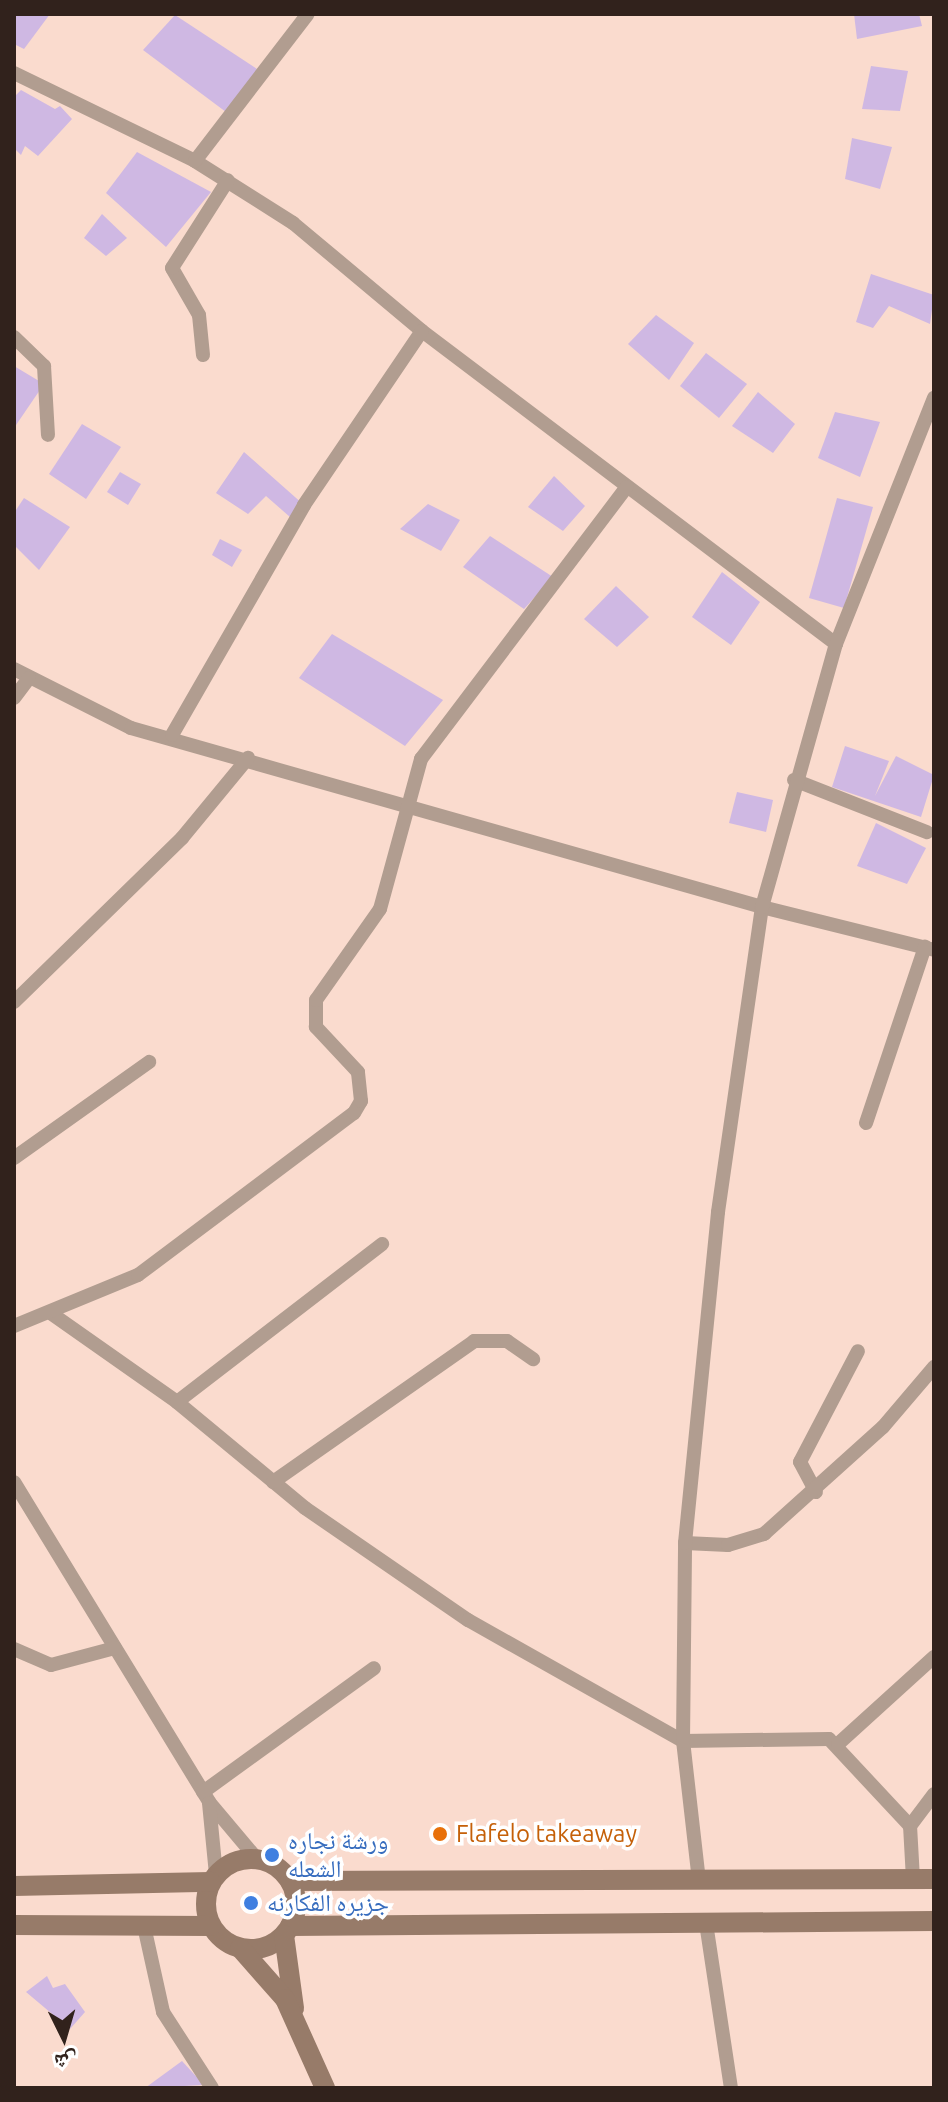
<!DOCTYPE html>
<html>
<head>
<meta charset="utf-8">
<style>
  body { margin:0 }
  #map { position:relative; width:948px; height:2102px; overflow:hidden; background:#fadbce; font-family:Ubuntu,"Noto Naskh Arabic",sans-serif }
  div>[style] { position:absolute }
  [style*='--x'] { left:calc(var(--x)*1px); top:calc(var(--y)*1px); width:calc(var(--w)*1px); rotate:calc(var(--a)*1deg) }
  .building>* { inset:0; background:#cfb8e3 }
  .street>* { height:14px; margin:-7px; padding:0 7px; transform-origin:7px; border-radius:7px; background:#b19d90 }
  .secondary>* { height:20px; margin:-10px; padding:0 10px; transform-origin:10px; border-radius:10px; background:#977b69 }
  .secondary>.ring { margin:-10px; padding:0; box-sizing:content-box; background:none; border:20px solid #977b69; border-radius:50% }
  .dots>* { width:22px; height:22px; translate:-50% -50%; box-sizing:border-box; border:4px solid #fff; border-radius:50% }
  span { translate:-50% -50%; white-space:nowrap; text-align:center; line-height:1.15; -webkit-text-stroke:7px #fff; paint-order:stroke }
  .food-label { font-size:24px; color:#c56008 }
  .left { translate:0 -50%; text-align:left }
  .shop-label { font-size:24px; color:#366cbe }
  .frame { position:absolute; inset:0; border:16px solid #31221c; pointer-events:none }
  .north { position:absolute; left:24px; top:1998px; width:80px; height:80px; -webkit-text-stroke:6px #fff; paint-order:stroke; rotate:175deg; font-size:22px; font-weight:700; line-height:32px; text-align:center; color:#31221c }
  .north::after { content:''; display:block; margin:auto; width:28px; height:36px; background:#31221c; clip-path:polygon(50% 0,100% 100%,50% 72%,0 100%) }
</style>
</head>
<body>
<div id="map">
  <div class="building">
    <i style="clip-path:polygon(14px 14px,50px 14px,24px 49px,14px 44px)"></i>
    <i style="clip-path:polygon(854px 14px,919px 14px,922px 26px,857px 39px)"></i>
    <i style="clip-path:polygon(175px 15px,257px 69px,230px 115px,143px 50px)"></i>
    <i style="clip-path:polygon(871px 66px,908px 71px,900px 111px,862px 109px)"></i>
    <i style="clip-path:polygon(21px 90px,55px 109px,60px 106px,72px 119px,38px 156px,25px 146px,21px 155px,14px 148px,14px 97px)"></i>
    <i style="clip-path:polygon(852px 138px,892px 147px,880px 189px,845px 179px)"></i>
    <i style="clip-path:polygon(137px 152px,211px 192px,166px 247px,106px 193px)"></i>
    <i style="clip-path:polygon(102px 214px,127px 238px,106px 256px,84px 238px)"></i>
    <i style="clip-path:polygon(871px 274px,934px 295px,930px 324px,889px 306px,873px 328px,856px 322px)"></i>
    <i style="clip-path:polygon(656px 315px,694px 343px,669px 380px,628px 344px)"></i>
    <i style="clip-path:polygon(706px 353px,747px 384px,719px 418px,680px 386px)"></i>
    <i style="clip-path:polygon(14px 366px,44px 384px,14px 428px)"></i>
    <i style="clip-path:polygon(758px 392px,795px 424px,773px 453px,732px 426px)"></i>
    <i style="clip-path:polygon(835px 412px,880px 422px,860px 477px,818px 458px)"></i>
    <i style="clip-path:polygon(82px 424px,121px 447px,86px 499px,49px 474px)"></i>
    <i style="clip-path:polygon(244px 452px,304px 505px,290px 517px,266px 496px,248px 514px,216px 493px)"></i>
    <i style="clip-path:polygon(120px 472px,141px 484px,128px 505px,107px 492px)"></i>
    <i style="clip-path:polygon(554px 476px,585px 506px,563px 531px,528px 507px)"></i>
    <i style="clip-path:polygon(24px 498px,70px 527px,39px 570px,14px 545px,14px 513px)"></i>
    <i style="clip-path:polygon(837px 498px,873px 507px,844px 608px,809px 598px)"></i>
    <i style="clip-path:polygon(428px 504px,460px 520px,441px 551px,400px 529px)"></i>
    <i style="clip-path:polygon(490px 536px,553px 577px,524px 609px,463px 567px)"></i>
    <i style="clip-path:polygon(220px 539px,242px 550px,232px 567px,212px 555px)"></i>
    <i style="clip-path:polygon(722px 572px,760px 602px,731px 645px,692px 617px)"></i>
    <i style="clip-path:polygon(616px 586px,649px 617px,617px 647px,584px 619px)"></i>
    <i style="clip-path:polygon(332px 634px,443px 700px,405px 746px,299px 678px)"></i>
    <i style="clip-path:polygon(845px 746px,889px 761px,875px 796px,896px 756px,934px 775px,921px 817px,832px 787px)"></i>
    <i style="clip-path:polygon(737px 792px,773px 800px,766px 832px,729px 823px)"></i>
    <i style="clip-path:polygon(876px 823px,926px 848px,907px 884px,857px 866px)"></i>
    <i style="clip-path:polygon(47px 1976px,53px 1988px,65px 1984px,85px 2012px,70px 2029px,26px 1992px)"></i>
    <i style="clip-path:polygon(182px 2061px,204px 2085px,145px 2088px)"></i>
  </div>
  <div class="street">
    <i style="--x:14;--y:73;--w:201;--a:25.9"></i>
    <i style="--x:195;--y:161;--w:116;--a:32.3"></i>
    <i style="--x:293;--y:223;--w:168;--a:39.9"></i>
    <i style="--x:422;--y:331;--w:519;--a:37.09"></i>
    <i style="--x:195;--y:161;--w:185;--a:-52.5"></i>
    <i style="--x:14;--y:337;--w:42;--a:44"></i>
    <i style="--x:44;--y:366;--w:69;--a:86.7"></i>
    <i style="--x:203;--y:355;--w:40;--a:-95.7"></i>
    <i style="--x:199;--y:315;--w:54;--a:-119.9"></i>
    <i style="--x:172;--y:268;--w:104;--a:-57.5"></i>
    <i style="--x:14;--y:669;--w:131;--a:26.8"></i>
    <i style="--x:131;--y:728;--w:656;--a:15.84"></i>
    <i style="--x:762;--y:907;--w:177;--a:14"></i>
    <i style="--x:14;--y:698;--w:25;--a:-53"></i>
    <i style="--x:172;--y:735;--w:265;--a:-60.1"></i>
    <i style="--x:304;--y:505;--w:210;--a:-55.9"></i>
    <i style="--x:794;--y:780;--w:143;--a:21.4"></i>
    <i style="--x:14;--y:1002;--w:235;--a:-44.3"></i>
    <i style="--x:182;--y:838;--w:104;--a:-50.5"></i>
    <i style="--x:866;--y:1123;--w:186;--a:-71.5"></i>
    <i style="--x:14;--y:1158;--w:166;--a:-35.4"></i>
    <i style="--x:52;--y:1314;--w:153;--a:35.1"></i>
    <i style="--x:177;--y:1402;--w:166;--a:39.6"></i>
    <i style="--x:305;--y:1508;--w:198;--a:34.5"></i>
    <i style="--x:468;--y:1620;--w:247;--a:29.4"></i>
    <i style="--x:683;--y:1741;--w:146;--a:-0.8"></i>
    <i style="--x:829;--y:1739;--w:119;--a:47"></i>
    <i style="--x:14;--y:1326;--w:134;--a:-22.4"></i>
    <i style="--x:138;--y:1275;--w:270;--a:-36.9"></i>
    <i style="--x:354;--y:1113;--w:14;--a:-60"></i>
    <i style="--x:361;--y:1101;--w:29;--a:-96"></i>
    <i style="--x:358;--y:1072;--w:62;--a:-133"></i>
    <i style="--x:316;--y:1027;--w:27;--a:-90"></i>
    <i style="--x:316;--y:1000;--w:111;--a:-54.9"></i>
    <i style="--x:380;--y:909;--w:156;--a:-74.7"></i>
    <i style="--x:421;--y:759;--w:341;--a:-52.9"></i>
    <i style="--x:177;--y:1402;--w:259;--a:-37.6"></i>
    <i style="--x:14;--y:1482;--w:375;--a:58.6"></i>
    <i style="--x:209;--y:1802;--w:75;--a:49.9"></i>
    <i style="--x:273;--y:1482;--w:246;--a:-35"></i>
    <i style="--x:474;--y:1341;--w:33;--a:0"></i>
    <i style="--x:507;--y:1341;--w:32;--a:35"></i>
    <i style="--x:816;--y:1492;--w:34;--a:-118"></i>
    <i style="--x:800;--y:1462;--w:125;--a:-62.4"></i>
    <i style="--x:685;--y:1543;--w:43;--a:2.7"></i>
    <i style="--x:728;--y:1545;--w:38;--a:-17"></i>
    <i style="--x:764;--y:1534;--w:160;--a:-42"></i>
    <i style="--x:883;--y:1427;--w:79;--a:-49.6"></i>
    <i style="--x:14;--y:1649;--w:40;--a:23.4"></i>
    <i style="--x:51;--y:1665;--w:66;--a:-14.9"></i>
    <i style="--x:838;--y:1744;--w:130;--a:-42.2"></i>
    <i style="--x:203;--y:1792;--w:211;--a:-35.9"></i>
    <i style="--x:209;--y:1803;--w:71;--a:84.4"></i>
    <i style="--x:913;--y:1879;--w:53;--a:-93.2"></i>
    <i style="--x:910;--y:1826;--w:40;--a:-53"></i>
    <i style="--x:699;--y:1881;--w:141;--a:-96.5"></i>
    <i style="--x:683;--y:1741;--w:198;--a:-89.4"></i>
    <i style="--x:685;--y:1543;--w:333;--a:-84.3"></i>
    <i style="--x:718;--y:1212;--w:308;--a:-81.8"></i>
    <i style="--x:762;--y:907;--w:273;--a:-74.3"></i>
    <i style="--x:836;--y:644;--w:265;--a:-68.3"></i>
    <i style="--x:706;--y:1923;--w:167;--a:81.4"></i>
    <i style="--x:144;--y:1926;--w:88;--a:77.5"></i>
    <i style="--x:163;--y:2012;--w:90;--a:57.2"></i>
  </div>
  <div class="secondary">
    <i class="ring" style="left:206px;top:1859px;width:70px;height:70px"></i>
    <i style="--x:290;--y:1881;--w:644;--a:-0.18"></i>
    <i style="--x:14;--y:1886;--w:197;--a:-1.2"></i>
    <i style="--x:14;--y:1925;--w:197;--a:0.3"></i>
    <i style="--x:290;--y:1926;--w:644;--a:-0.44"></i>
    <i style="--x:284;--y:1935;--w:74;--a:82.2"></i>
    <i style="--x:240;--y:1948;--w:68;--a:48.6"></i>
    <i style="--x:285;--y:1999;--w:98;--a:65.8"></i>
  </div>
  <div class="dots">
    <i style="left:440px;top:1834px;background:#e8710a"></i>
    <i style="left:272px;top:1855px;background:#3f7fe0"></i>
    <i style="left:251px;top:1903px;background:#3f7fe0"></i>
  </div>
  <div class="food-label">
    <span class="left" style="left:456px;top:1834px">Flafelo takeaway</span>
  </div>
  <div class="shop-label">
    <span class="left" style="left:288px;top:1855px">ورشة نجاره<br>الشعله</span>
    <span class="left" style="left:267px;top:1903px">جزيره الفكارنه</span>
  </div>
  <div class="frame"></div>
  <div class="north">ش</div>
</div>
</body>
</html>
